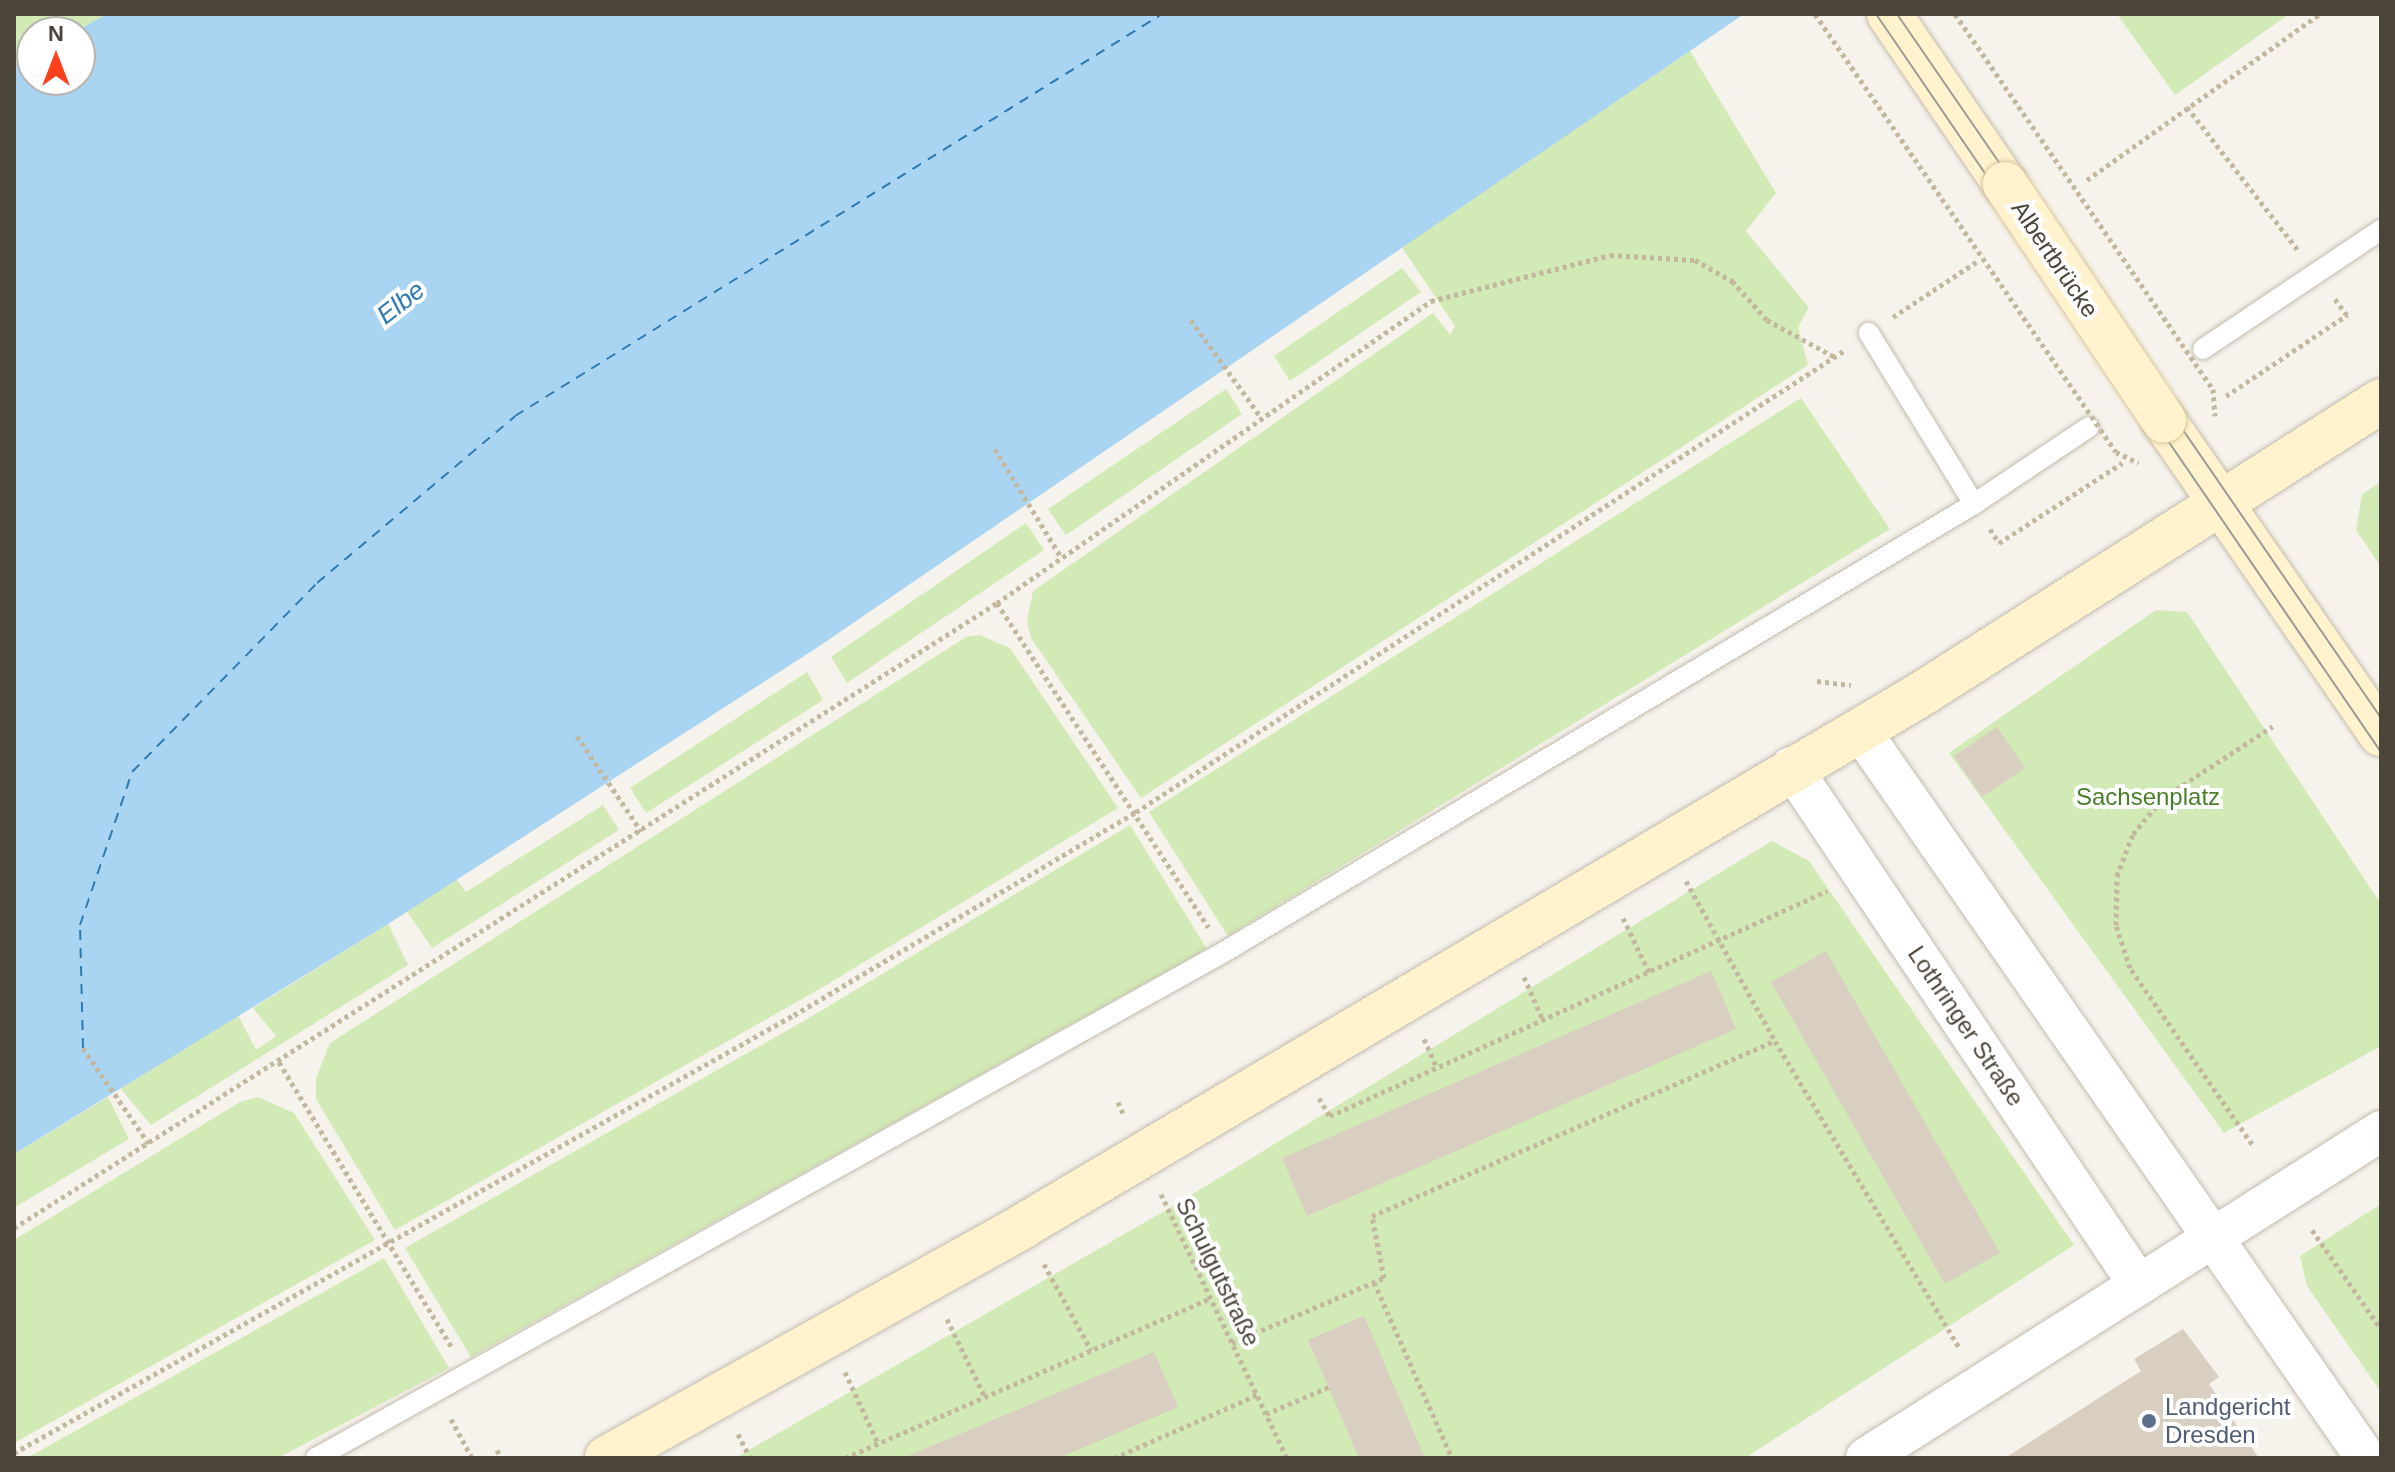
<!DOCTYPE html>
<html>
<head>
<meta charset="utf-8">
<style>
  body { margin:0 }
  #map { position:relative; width:2395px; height:1472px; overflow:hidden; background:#f6f3ec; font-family:Helvetica,sans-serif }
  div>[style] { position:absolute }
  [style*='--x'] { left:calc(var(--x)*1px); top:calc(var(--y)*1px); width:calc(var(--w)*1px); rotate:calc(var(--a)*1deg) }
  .green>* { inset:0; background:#d2eab5 }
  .water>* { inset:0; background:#a9d4f2 }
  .ferry>* { height:2px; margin-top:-1px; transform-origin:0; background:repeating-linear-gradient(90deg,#2e7ab2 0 10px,transparent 0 18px) }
  .building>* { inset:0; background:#d8cfc1 }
  .path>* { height:5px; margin-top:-2.5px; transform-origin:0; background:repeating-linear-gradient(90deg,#c4b79f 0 4px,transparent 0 8px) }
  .roads { filter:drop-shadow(0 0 2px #c2bbae) drop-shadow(0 0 2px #c2bbae) }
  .lane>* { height:20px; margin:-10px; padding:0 10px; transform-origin:10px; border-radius:10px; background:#fff }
  .street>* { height:40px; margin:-20px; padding:0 20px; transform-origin:20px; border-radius:20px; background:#fff }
  .secondary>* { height:44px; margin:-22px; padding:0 22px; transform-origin:22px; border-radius:22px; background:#fff3cd }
  .tram>* { height:2px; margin:-1px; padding:0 1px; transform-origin:1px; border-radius:1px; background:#9a9a9a }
  .path-bridge>* { height:5px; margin-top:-2.5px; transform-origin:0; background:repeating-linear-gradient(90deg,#c4b79f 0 4px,transparent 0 8px) }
  .bridges { filter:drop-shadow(0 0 2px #d6c79b) drop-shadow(0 0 2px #d6c79b) }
  .secondary-bridge>* { height:44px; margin:-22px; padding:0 22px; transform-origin:22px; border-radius:22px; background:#fff3cd }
  .dots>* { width:22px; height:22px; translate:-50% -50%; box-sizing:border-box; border:4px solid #fff; border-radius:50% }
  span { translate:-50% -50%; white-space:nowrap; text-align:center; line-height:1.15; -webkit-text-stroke:8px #fff; paint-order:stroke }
  .street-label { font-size:24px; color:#4b4439 }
  .park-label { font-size:24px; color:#4a7f2a }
  .service-label { font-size:24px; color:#4e5e75 }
  .left { translate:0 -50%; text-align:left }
  .water-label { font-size:26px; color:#2e7ab2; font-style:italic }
  .frame { position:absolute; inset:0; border:16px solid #4b4439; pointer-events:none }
  .north { position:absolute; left:16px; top:16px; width:80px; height:80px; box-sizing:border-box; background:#fff; border:2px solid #b7b4b0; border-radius:50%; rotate:0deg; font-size:22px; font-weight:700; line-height:32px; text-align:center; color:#4b4439 }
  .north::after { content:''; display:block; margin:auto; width:28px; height:36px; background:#fc3f1d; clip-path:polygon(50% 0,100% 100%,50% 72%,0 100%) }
</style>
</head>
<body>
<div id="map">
  <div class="green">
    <i style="clip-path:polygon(14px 14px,107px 14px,74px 32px,32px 32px,32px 55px,14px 65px)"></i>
    <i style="clip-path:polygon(2117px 14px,2289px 14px,2175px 95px)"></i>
    <i style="clip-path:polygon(1690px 51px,1776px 193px,1746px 231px,1809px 308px,1798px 327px,1808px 365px,1141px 798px,1031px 638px,1027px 621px,1033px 591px,1433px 313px,1450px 335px,1455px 326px,1401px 246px)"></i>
    <i style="clip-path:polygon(1402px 268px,1421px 292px,1290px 381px,1274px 356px)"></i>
    <i style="clip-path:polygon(1226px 389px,1242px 414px,1066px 535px,1048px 509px)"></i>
    <i style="clip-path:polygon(1801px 398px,1890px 529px,1228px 936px,1149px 812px)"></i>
    <i style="clip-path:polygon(2381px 482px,2381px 567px,2356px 530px,2362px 494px)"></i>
    <i style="clip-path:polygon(1026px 523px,1044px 550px,847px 683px,831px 657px)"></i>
    <i style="clip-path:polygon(2156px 610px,2187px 612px,2381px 904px,2381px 1046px,2224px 1133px,1949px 753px)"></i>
    <i style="clip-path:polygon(980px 635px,1010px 648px,1118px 808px,823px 987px,395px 1230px,316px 1099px,316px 1078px,330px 1043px,966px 637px)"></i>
    <i style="clip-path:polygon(807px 672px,823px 700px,646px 813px,630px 788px)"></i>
    <i style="clip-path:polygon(603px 805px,619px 830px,432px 948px,406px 910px,456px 879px,466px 892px)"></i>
    <i style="clip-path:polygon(1130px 825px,1207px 949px,471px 1357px,405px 1248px,809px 1018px)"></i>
    <i style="clip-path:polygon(1772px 841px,1809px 861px,2074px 1245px,1745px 1458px,735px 1458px,1168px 1209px)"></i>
    <i style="clip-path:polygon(388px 924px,408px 965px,151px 1125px,120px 1088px,238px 1015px,256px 1050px,276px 1036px,253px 1008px)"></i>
    <i style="clip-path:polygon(108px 1097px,129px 1139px,14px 1208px,14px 1154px)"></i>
    <i style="clip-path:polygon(258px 1097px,294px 1113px,375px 1240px,14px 1443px,14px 1240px,240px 1102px)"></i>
    <i style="clip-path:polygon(2381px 1204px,2381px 1392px,2307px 1286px,2300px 1256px)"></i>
    <i style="clip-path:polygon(384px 1258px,449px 1368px,278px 1458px,27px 1458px)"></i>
  </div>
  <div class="water">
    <i style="clip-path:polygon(107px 14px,1744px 14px,818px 647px,388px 924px,14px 1154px,14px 65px,32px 55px,32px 80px,80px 80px,80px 32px,74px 32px)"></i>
  </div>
  <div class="ferry">
    <i style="--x:83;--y:1048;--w:123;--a:-91.4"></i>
    <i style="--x:80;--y:925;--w:162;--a:-71.2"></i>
    <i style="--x:132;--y:772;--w:264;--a:-45.6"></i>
    <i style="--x:317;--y:583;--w:259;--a:-40.1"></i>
    <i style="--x:515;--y:416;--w:762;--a:-31.85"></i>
  </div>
  <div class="building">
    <i style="clip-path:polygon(1997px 727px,2025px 768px,1982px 797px,1954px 756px)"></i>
    <i style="clip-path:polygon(1826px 951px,2000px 1253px,1945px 1284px,1771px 982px)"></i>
    <i style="clip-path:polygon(1711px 971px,1736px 1029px,1307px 1216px,1282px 1158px)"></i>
    <i style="clip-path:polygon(1364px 1316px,1425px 1458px,1359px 1458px,1308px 1340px)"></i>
    <i style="clip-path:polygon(2183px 1329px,2219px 1377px,2209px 1384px,2259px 1458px,2005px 1458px,2141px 1371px,2134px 1359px)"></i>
    <i style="clip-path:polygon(1154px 1352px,1178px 1407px,1059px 1458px,903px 1458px)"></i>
  </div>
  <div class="path">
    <i style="--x:2187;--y:107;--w:180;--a:52.2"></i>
    <i style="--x:2087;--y:180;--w:286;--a:-35.5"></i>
    <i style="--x:1893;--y:317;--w:100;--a:-33.5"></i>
    <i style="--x:1191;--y:320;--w:118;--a:54.3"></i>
    <i style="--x:2213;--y:389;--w:27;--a:86"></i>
    <i style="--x:2226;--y:396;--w:146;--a:-33.8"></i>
    <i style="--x:2347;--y:315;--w:21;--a:-127"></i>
    <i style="--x:995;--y:449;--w:127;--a:58.6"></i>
    <i style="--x:2116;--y:452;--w:25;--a:26"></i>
    <i style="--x:1990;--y:529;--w:17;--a:57"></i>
    <i style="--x:1999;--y:543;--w:147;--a:-33"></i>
    <i style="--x:997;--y:603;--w:387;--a:56.9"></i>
    <i style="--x:1817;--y:681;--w:34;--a:7"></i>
    <i style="--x:577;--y:736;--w:115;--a:56"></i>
    <i style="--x:1686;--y:881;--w:183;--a:60.9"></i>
    <i style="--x:1623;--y:918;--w:60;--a:64.3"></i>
    <i style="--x:1524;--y:977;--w:47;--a:66.2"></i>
    <i style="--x:1424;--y:1039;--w:32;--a:66"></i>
    <i style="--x:83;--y:1048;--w:116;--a:55.5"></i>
    <i style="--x:279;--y:1062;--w:334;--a:58.8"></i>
    <i style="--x:1319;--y:1098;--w:21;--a:59"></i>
    <i style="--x:1330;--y:1116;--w:546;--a:-24.36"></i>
    <i style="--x:1118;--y:1102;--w:15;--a:67"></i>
    <i style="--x:2252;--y:1144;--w:214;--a:-124.7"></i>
    <i style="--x:2130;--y:968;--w:45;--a:-108"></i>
    <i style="--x:2116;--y:925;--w:49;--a:-88.8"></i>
    <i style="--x:2117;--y:876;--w:45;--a:-69.1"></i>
    <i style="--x:2133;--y:834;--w:47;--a:-50.2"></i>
    <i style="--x:2163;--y:798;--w:131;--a:-33.2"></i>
    <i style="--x:1161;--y:1194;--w:293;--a:64.5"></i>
    <i style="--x:14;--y:1228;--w:1165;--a:-32.45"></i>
    <i style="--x:997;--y:603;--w:529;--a:-34.83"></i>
    <i style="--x:1431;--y:301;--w:185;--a:-14.4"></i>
    <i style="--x:1610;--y:255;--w:85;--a:3.4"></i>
    <i style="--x:1695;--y:260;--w:43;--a:29.6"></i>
    <i style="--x:1732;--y:281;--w:52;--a:48.1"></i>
    <i style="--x:1767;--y:320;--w:77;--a:28.6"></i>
    <i style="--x:2312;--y:1230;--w:121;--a:55.1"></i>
    <i style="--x:1044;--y:1264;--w:98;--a:61.3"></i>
    <i style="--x:1374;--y:1282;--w:193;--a:66.1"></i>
    <i style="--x:947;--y:1319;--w:87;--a:64"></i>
    <i style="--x:1232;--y:1343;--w:165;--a:-23.2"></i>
    <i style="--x:1384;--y:1278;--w:63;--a:-101"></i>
    <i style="--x:1372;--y:1216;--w:439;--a:-23.5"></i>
    <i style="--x:1775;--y:1041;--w:359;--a:59"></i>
    <i style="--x:845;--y:1372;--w:78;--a:65.1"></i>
    <i style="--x:1266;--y:1414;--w:69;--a:-23.2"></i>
    <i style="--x:451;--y:1419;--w:44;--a:61.7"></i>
    <i style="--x:738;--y:1434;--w:27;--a:63"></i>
    <i style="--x:497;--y:1450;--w:9;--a:63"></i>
    <i style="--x:14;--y:1453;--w:895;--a:-29.32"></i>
    <i style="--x:794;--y:1015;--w:398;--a:-30.7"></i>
    <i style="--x:1136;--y:812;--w:846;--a:-33.09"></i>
    <i style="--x:845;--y:1458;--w:399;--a:-23.6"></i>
    <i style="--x:1114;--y:1458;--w:156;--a:-23.8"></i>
  </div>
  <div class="roads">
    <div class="lane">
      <i style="--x:2203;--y:349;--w:214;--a:-33.8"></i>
      <i style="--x:1974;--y:504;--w:138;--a:-33.8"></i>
      <i style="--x:316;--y:1458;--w:1039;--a:-29.13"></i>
      <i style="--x:1224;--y:952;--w:874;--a:-30.85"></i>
      <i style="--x:1974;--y:504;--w:201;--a:-121.6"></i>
    </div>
    <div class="street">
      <i style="--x:1860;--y:730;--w:887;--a:55.2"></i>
      <i style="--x:1791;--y:767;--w:624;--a:56.11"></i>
      <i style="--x:1866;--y:1458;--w:610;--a:-32.41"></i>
    </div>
    <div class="secondary">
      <i style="--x:1889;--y:14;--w:206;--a:55.7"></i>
      <i style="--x:2164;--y:421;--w:381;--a:55.3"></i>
      <i style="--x:607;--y:1458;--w:476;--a:-29.1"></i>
      <i style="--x:1023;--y:1226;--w:1046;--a:-30.63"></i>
      <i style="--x:1923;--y:693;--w:543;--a:-32.52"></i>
    </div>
  </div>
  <div class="tram">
    <i style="--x:1876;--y:14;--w:894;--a:55.62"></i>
    <i style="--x:1897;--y:14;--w:854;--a:55.49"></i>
  </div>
  <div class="path-bridge">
    <i style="--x:1815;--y:14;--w:531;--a:55.5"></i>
    <i style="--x:1955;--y:14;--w:455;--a:55.5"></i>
  </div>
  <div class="bridges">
    <div class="secondary-bridge">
      <i style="--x:2005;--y:184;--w:285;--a:56.1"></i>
    </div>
  </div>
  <div class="dots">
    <i style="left:2149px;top:1421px;background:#5c6f8a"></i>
  </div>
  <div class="street-label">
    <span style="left:2055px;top:259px;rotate:56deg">Albertbrücke</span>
    <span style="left:1966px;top:1026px;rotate:56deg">Lothringer Straße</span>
    <span style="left:1218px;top:1272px;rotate:64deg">Schulgutstraße</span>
  </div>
  <div class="park-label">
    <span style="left:2148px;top:797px">Sachsenplatz</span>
  </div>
  <div class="service-label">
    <span class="left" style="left:2165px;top:1421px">Landgericht<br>Dresden</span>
  </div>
  <div class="water-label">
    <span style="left:401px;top:303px;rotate:-38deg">Elbe</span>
  </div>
  <div class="frame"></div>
  <div class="north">N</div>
</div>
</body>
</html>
